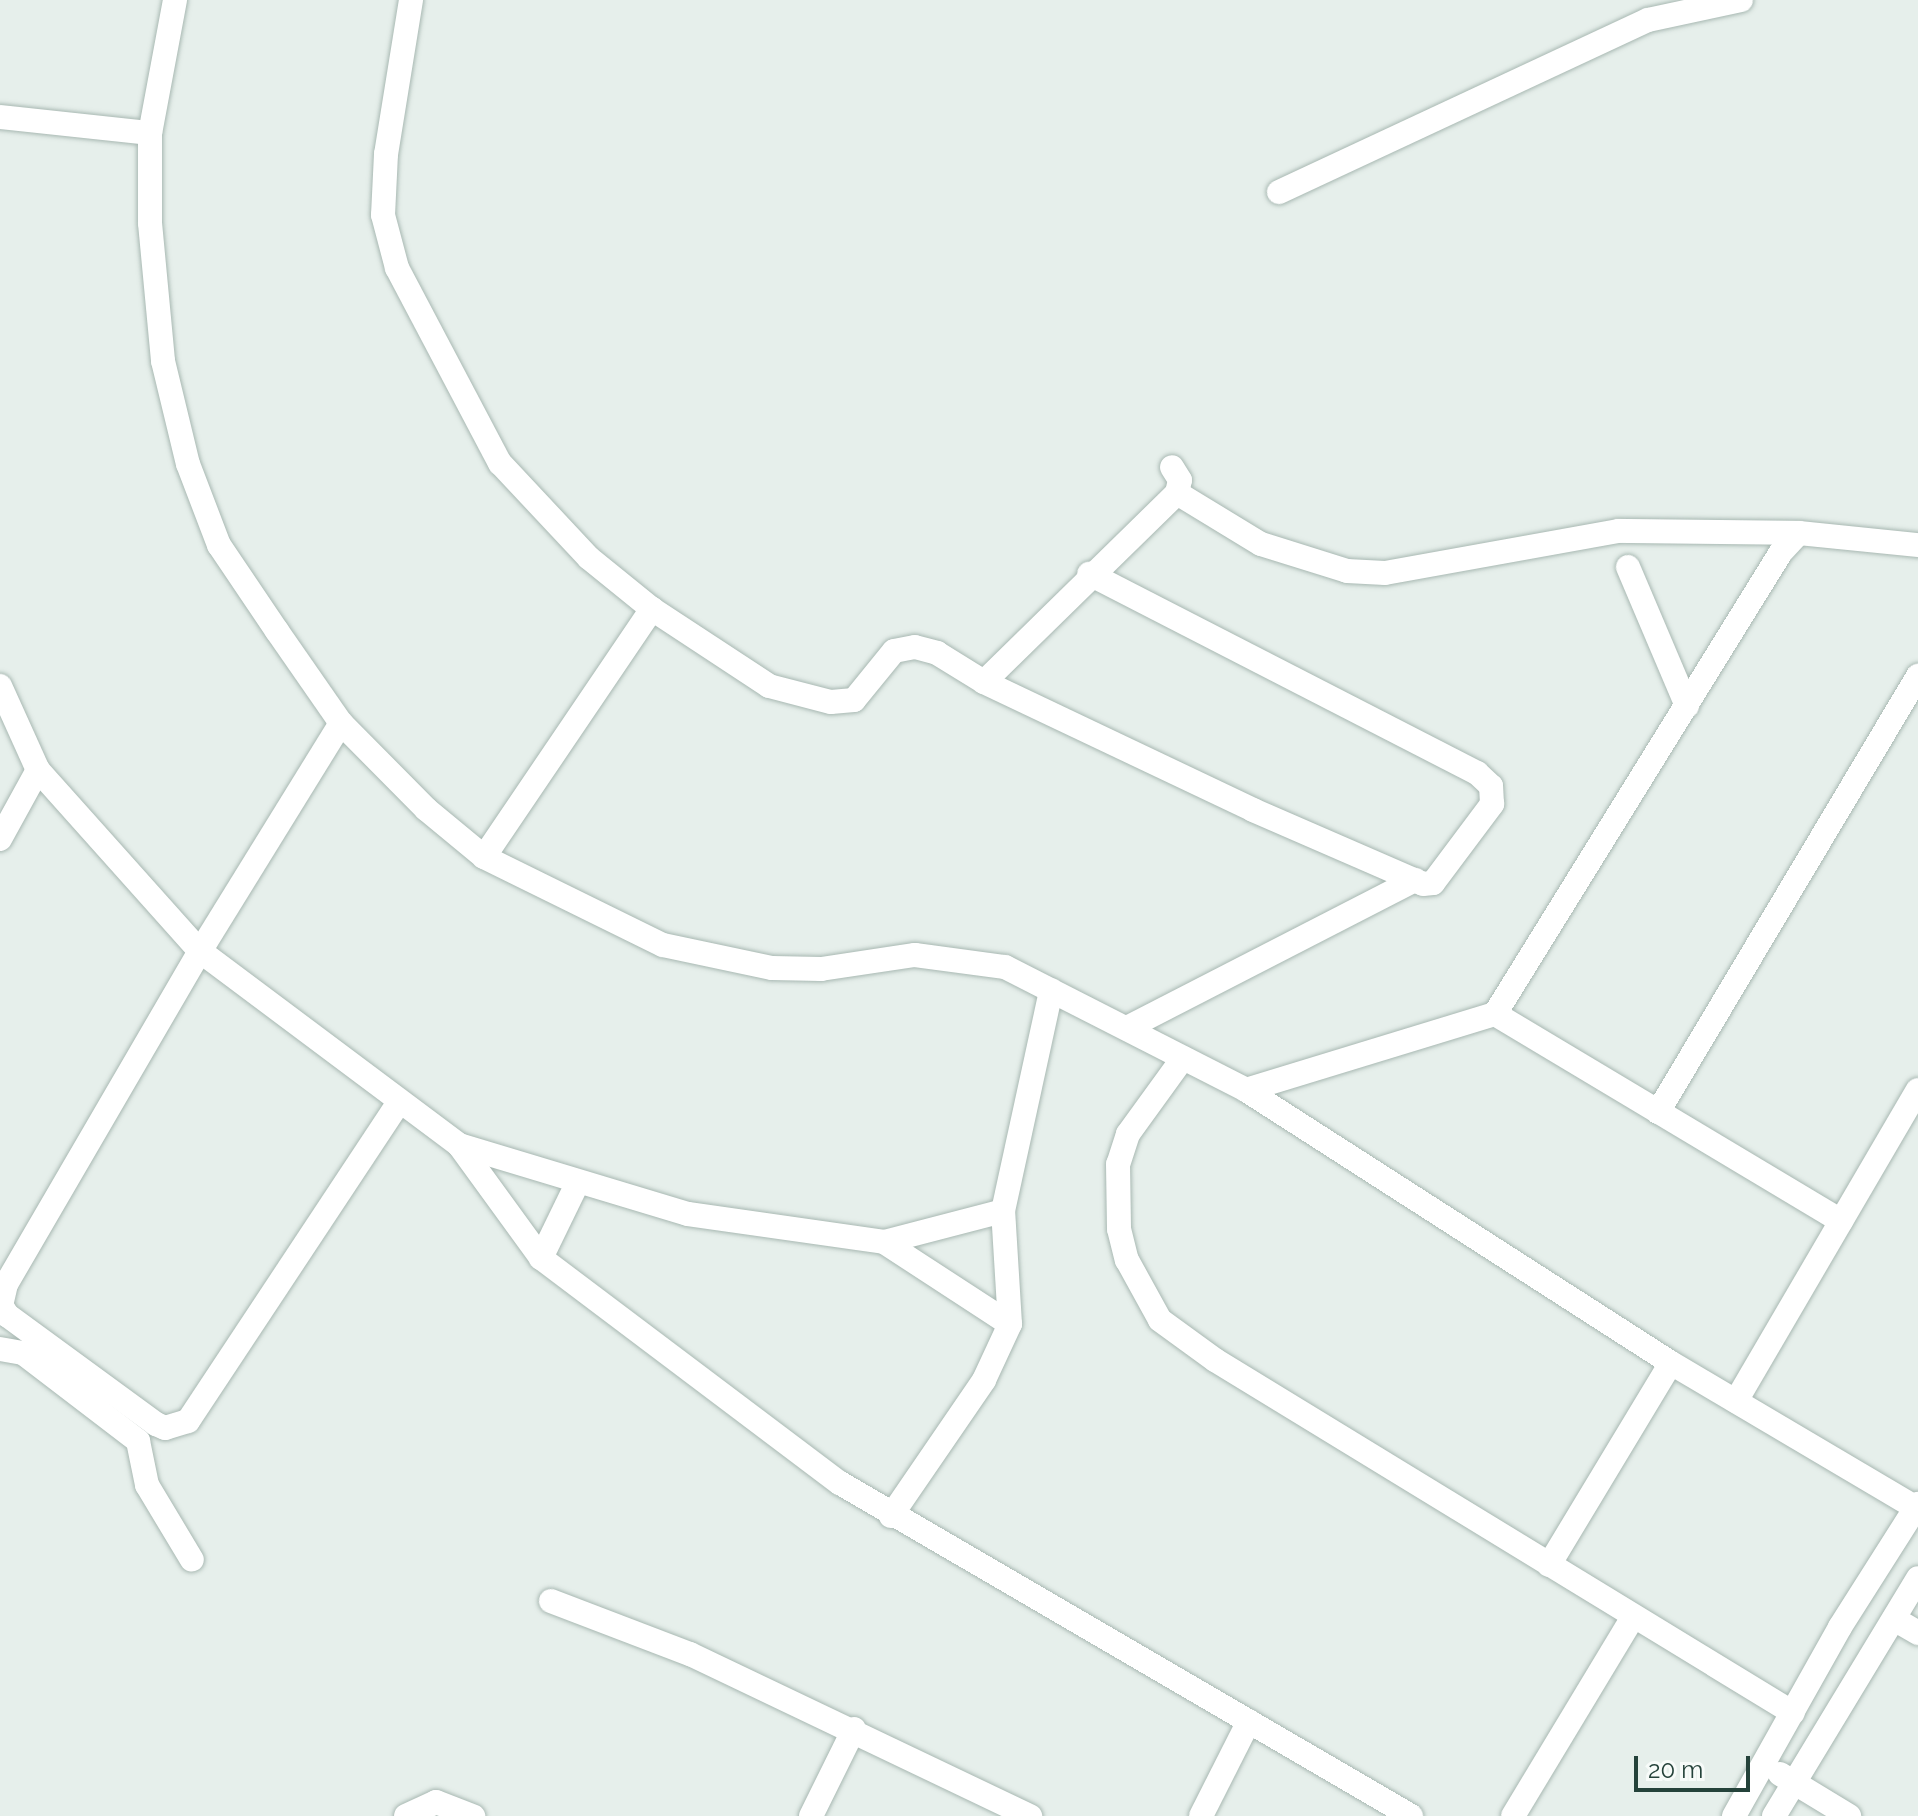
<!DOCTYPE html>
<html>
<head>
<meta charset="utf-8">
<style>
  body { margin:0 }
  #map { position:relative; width:1918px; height:1816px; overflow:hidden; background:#e6efeb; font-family:Raleway,sans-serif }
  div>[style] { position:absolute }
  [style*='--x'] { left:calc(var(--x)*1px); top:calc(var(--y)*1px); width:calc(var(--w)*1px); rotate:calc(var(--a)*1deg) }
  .roads { filter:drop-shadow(0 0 2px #a8b8b2) drop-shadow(0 0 2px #a8b8b2) }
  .minor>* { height:24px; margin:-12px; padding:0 12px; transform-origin:12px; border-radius:12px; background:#fff }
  span { translate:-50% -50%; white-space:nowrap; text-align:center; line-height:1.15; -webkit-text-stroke:6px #f7fbf9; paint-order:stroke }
  .scale { position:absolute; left:1634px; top:1756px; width:116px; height:36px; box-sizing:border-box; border:4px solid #24423a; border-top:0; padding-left:10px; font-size:24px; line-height:28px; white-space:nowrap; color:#24423a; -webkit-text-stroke:6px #f7fbf9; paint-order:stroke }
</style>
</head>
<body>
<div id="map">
  <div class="roads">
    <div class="minor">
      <i style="--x:175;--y:0;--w:135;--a:100.6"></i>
      <i style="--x:150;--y:133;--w:90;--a:90"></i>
      <i style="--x:150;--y:223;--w:139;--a:84.6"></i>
      <i style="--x:163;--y:361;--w:106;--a:76.4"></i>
      <i style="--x:188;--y:464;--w:87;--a:69.1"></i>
      <i style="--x:219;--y:545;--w:104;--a:56"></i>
      <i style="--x:277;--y:631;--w:112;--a:55.2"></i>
      <i style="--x:341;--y:723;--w:121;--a:45.3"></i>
      <i style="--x:426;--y:809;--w:75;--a:39.6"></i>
      <i style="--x:484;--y:857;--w:199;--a:26.2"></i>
      <i style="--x:663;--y:945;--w:111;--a:11.9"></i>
      <i style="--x:772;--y:968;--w:49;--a:1.2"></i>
      <i style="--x:821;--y:969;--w:95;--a:-8.5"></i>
      <i style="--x:915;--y:955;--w:91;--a:7.6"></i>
      <i style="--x:1005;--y:967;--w:271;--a:27"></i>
      <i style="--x:1246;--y:1090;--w:505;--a:32.71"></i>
      <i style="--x:1671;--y:1363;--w:287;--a:30.6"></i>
      <i style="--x:411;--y:0;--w:156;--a:99.2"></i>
      <i style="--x:386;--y:154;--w:61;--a:92.8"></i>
      <i style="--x:383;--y:215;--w:55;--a:75.2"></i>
      <i style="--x:397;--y:268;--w:221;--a:62.2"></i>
      <i style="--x:500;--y:463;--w:130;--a:46.9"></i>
      <i style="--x:589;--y:558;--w:81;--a:39"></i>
      <i style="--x:0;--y:117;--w:151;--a:6.1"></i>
      <i style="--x:1279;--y:192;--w:407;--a:-25"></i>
      <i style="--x:1648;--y:20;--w:95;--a:-12.1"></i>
      <i style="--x:1177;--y:493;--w:98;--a:31.3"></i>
      <i style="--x:1261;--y:544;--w:90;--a:17.4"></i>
      <i style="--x:1347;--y:571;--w:38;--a:3"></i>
      <i style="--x:1385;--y:573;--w:237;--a:-10.2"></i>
      <i style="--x:1618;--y:531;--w:181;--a:0.6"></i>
      <i style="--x:1628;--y:567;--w:151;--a:67"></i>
      <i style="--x:984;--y:682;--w:298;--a:25.4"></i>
      <i style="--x:1253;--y:810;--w:185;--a:23.5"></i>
      <i style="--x:1423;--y:884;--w:10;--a:-6"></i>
      <i style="--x:1433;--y:883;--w:99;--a:-53.2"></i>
      <i style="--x:1492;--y:804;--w:18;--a:-93"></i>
      <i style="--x:1491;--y:786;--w:19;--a:-137"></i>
      <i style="--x:1477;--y:773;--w:436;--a:-152.8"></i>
      <i style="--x:0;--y:686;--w:92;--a:65.7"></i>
      <i style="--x:38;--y:770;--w:243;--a:48.2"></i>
      <i style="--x:200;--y:951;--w:324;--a:36.8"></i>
      <i style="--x:459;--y:1145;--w:140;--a:54"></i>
      <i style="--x:541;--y:1258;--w:374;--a:37"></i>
      <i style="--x:840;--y:1483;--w:661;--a:30.25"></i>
      <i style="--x:341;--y:723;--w:268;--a:121.7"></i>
      <i style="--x:200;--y:951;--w:385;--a:120.2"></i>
      <i style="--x:6;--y:1284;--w:22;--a:103"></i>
      <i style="--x:1;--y:1305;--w:12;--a:59"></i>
      <i style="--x:7;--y:1315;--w:185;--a:36.2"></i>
      <i style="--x:156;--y:1424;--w:10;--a:24"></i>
      <i style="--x:165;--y:1428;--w:24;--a:-17"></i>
      <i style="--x:188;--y:1421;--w:382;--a:-56.5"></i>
      <i style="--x:0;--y:839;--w:79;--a:-61.2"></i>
      <i style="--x:484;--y:857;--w:300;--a:-55.9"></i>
      <i style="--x:652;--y:609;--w:140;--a:33.3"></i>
      <i style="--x:769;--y:686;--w:64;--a:14.5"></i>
      <i style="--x:831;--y:702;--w:23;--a:-5"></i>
      <i style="--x:854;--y:700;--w:63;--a:-50.8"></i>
      <i style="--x:894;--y:651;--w:21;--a:-11"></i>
      <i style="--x:915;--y:647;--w:23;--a:15"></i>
      <i style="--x:937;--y:653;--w:55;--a:31.7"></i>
      <i style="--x:984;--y:682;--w:270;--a:-44.4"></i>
      <i style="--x:1177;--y:493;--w:13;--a:-77"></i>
      <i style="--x:1180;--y:480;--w:15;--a:-122"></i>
      <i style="--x:1127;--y:1028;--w:324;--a:-27.2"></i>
      <i style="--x:1183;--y:1058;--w:94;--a:125.9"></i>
      <i style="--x:1128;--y:1134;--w:32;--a:108"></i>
      <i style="--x:1118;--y:1164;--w:65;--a:89.1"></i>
      <i style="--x:1119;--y:1229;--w:32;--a:76"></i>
      <i style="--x:1127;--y:1260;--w:68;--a:61.2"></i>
      <i style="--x:1160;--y:1320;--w:68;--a:36"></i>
      <i style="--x:1215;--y:1360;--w:677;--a:31.41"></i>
      <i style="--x:1246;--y:1090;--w:260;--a:-17"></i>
      <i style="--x:1658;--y:1112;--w:508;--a:-59.19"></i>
      <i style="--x:459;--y:1145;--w:239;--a:16.8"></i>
      <i style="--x:688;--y:1214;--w:198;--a:8.1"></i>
      <i style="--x:884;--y:1242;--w:123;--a:-14.6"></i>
      <i style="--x:1841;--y:1221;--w:403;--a:-149.1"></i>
      <i style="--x:1495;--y:1014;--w:543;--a:-58.24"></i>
      <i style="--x:1781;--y:552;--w:26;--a:-47"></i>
      <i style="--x:1799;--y:533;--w:120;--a:5.8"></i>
      <i style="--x:884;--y:1242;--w:150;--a:33.1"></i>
      <i style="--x:541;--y:1258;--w:82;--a:-64.1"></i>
      <i style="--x:0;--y:1349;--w:23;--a:10"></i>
      <i style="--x:23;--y:1353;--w:145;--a:37.4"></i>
      <i style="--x:138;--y:1441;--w:45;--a:78.4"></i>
      <i style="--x:147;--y:1485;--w:87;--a:59"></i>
      <i style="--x:1736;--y:1401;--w:360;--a:-59.7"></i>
      <i style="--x:891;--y:1516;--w:165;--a:-55.6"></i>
      <i style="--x:984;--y:1380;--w:62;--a:-65.1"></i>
      <i style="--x:1010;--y:1324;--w:113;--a:-93.5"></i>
      <i style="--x:1003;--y:1211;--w:226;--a:-77.7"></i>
      <i style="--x:1549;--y:1565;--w:236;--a:-58.9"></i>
      <i style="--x:551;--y:1601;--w:149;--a:20.9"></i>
      <i style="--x:690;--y:1654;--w:377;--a:25.5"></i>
      <i style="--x:1894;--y:1619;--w:28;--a:30"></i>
      <i style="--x:1780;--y:1774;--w:81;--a:31.3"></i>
      <i style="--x:406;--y:1816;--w:33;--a:-25"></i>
      <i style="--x:436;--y:1802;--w:40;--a:21"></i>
      <i style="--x:811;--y:1816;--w:97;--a:-63.7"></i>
      <i style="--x:1201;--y:1816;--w:106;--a:-63.2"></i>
      <i style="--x:1513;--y:1816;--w:232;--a:-58.9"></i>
      <i style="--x:1734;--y:1816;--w:217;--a:-60.7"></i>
      <i style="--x:1840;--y:1627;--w:146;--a:-57.6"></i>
      <i style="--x:1774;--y:1816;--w:278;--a:-58.8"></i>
    </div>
  </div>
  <div class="scale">20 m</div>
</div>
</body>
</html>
